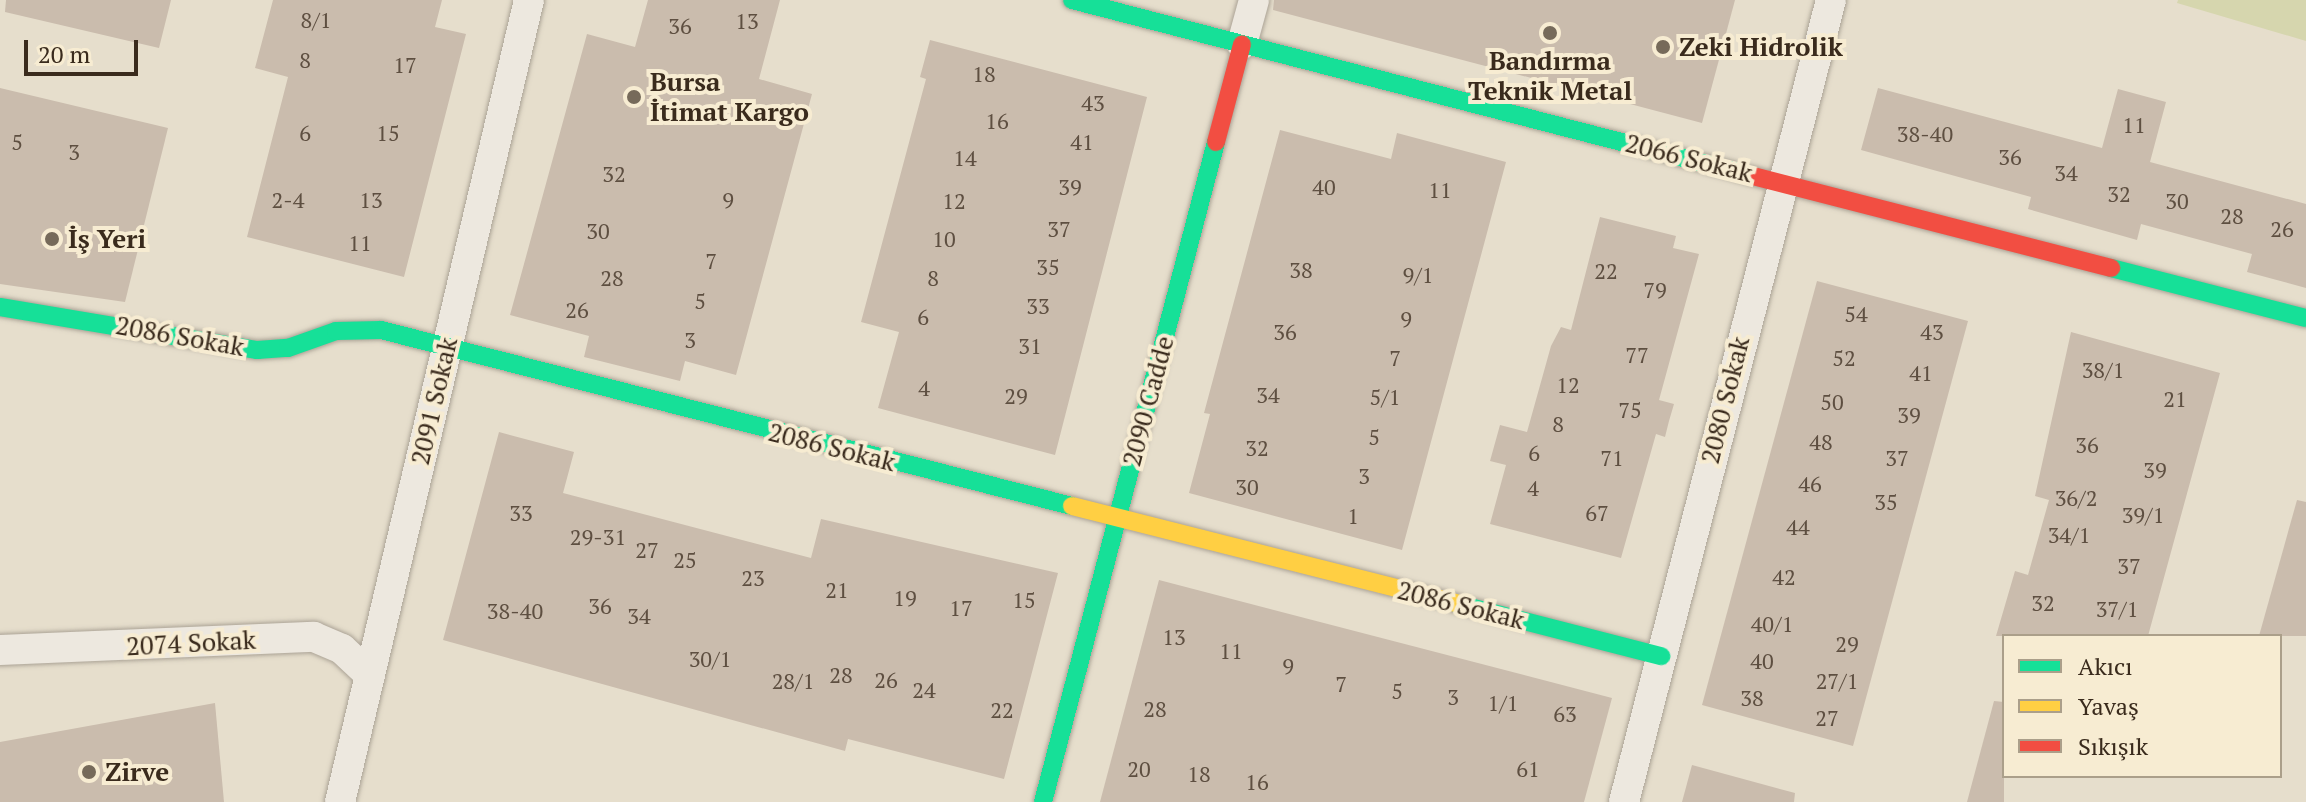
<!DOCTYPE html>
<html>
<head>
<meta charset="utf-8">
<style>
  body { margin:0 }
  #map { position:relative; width:2306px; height:802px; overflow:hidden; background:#e6decc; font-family:"PT Serif",serif }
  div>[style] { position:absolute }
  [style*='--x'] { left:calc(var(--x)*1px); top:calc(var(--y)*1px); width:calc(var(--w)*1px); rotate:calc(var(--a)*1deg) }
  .green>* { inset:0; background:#d6d6ae }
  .building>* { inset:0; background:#cabcad }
  .roads { filter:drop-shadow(0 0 2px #aba396) drop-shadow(0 0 2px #aba396) }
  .street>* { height:30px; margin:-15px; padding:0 15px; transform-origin:15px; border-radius:15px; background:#ede8df }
  .fast>* { height:18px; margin:-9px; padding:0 9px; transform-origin:9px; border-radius:9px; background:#16e098 }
  .slow>* { height:18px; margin:-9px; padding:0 9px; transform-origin:9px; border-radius:9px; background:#ffcf43 }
  .jam>* { height:18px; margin:-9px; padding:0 9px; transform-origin:9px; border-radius:9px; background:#f24e42 }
  .dots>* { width:22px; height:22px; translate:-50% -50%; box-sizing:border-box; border:4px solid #f7ecd2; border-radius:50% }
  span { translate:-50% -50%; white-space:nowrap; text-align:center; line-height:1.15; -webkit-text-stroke:8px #f7ecd2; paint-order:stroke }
  .number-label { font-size:22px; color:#5e4f41 }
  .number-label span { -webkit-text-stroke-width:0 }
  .poi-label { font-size:26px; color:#3a2b1d; font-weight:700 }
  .left { translate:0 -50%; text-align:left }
  .street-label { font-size:26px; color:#3a2b1d }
  .legend { position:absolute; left:2002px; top:634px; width:280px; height:144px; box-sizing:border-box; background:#f7ecd2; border:2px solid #ab9f8a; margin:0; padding:10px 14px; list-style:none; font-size:24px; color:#3a2b1d }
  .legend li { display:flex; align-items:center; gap:16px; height:40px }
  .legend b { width:40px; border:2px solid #ab9f8a }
  .scale { position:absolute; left:24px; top:40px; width:114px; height:36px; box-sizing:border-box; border:4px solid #3a2b1d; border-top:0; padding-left:10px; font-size:24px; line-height:28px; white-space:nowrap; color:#3a2b1d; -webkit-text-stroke:6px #f7ecd2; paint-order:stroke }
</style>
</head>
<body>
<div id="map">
  <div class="green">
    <i style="clip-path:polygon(2178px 0,2306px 0,2306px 41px,2177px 3px)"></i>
  </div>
  <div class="building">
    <i style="clip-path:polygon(6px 0,171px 0,159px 48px,5px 12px)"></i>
    <i style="clip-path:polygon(273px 0,442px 0,435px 27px,466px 34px,404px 277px,247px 237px,288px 77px,255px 68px)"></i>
    <i style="clip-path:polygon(648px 0,780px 0,759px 79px,812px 94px,736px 375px,685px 361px,680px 381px,584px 357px,589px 336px,510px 315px,587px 34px,635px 47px)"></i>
    <i style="clip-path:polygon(1274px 0,1735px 0,1702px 123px,1273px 10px)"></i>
    <i style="clip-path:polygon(930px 40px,1147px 97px,1055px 455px,878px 408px,899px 332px,861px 322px,926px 79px,920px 77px)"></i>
    <i style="clip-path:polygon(0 88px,168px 128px,125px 302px,0 284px)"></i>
    <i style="clip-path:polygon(1878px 88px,2102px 148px,2118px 89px,2166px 102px,2150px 162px,2306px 204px,2306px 288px,2247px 272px,2252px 254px,2141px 224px,2137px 240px,2028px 209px,2031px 197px,1861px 150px)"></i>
    <i style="clip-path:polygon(1280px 130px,1391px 159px,1397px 133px,1506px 162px,1402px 550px,1189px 493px,1210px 414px,1204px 413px)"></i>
    <i style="clip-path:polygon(1600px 217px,1676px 236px,1673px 248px,1699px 254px,1659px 400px,1674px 404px,1669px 421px,1665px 437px,1656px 434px,1621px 558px,1490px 524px,1506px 465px,1490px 461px,1500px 425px,1527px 432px,1551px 346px,1561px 327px,1571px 330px)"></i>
    <i style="clip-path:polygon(1817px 281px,1968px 321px,1853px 746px,1702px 705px)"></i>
    <i style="clip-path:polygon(2071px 332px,2220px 373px,2148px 636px,1996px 636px,2015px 571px,2028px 575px,2049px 500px,2035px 496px)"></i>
    <i style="clip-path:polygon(499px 432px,574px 452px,563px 493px,811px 558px,821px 519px,1058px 573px,1004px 779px,848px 739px,845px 751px,443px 640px)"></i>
    <i style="clip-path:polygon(2297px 500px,2306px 502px,2306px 636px,2259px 636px)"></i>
    <i style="clip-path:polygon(1159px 580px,1612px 698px,1584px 802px,1100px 802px)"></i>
    <i style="clip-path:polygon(1994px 701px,2004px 702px,2004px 802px,1967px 802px)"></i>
    <i style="clip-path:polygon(215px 703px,224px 802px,0 802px,0 742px)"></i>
    <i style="clip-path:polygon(1692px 765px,1795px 793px,1794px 802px,1682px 802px)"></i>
  </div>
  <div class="roads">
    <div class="street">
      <i style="--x:1242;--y:44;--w:46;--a:-74.7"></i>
      <i style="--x:0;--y:650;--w:314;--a:-2.4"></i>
      <i style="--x:314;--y:637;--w:30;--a:23"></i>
      <i style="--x:342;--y:649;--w:38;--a:43"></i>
      <i style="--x:340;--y:802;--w:824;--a:-76.74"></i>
      <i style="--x:1624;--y:802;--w:828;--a:-75.53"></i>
    </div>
    <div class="fast">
      <i style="--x:1072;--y:0;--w:699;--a:14.49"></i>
      <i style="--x:2111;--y:268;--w:201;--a:14.4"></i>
      <i style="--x:0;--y:307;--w:261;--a:9.5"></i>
      <i style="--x:257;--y:350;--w:31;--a:-4"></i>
      <i style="--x:288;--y:348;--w:51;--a:-19.5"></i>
      <i style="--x:336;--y:331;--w:45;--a:-1.3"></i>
      <i style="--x:381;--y:330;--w:713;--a:14.29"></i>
      <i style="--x:1458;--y:604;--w:210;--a:14.4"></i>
      <i style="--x:1043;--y:802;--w:682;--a:-75.31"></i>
    </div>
    <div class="slow">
      <i style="--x:1072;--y:506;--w:398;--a:14.2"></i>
    </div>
    <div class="jam">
      <i style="--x:1216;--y:142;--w:101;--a:-75.1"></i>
      <i style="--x:1749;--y:175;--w:374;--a:14.4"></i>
    </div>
  </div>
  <div class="dots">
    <i style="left:1550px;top:33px;background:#766a5a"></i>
    <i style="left:1663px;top:47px;background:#766a5a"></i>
    <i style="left:634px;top:97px;background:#766a5a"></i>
    <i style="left:52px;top:239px;background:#766a5a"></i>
    <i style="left:89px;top:772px;background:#766a5a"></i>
  </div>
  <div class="number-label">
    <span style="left:316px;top:20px">8/1</span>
    <span style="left:747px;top:21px">13</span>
    <span style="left:680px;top:26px">36</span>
    <span style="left:305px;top:60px">8</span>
    <span style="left:405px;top:65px">17</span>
    <span style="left:984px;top:74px">18</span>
    <span style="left:1093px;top:103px">43</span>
    <span style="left:997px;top:121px">16</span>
    <span style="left:2134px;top:125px">11</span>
    <span style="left:305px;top:133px">6</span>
    <span style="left:388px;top:133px">15</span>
    <span style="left:1925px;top:134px">38-40</span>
    <span style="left:17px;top:142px">5</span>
    <span style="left:1082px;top:142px">41</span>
    <span style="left:74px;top:152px">3</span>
    <span style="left:2010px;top:157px">36</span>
    <span style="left:965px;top:158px">14</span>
    <span style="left:2066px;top:173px">34</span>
    <span style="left:614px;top:174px">32</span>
    <span style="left:1070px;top:187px">39</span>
    <span style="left:1324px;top:187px">40</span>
    <span style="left:1440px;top:190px">11</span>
    <span style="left:2119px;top:194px">32</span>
    <span style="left:288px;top:200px">2-4</span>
    <span style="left:371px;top:200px">13</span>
    <span style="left:728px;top:200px">9</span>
    <span style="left:954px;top:201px">12</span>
    <span style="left:2177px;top:201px">30</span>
    <span style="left:2232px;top:216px">28</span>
    <span style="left:1059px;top:229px">37</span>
    <span style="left:2282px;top:229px">26</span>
    <span style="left:598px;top:231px">30</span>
    <span style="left:944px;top:239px">10</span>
    <span style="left:360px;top:243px">11</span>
    <span style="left:711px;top:261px">7</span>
    <span style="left:1048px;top:267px">35</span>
    <span style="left:1301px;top:270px">38</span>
    <span style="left:1606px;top:271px">22</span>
    <span style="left:1418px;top:275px">9/1</span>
    <span style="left:612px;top:278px">28</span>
    <span style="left:933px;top:278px">8</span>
    <span style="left:1655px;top:290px">79</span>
    <span style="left:700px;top:301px">5</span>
    <span style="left:1038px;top:306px">33</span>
    <span style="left:577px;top:310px">26</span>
    <span style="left:1856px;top:314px">54</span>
    <span style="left:923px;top:317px">6</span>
    <span style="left:1406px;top:319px">9</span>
    <span style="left:1285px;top:332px">36</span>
    <span style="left:1932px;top:332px">43</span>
    <span style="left:690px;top:340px">3</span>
    <span style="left:1030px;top:346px">31</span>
    <span style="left:1637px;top:355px">77</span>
    <span style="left:1395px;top:358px">7</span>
    <span style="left:1844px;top:358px">52</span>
    <span style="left:2103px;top:370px">38/1</span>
    <span style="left:1921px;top:373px">41</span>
    <span style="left:1568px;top:385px">12</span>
    <span style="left:924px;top:388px">4</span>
    <span style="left:1268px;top:395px">34</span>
    <span style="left:1016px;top:396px">29</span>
    <span style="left:1385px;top:397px">5/1</span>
    <span style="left:2175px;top:399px">21</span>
    <span style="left:1832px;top:402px">50</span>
    <span style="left:1630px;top:410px">75</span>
    <span style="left:1909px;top:415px">39</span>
    <span style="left:1558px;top:424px">8</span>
    <span style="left:1374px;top:437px">5</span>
    <span style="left:1821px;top:442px">48</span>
    <span style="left:2087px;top:445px">36</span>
    <span style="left:1257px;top:448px">32</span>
    <span style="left:1534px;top:453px">6</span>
    <span style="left:1612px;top:458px">71</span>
    <span style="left:1897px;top:458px">37</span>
    <span style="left:2155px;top:470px">39</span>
    <span style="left:1364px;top:476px">3</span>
    <span style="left:1810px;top:484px">46</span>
    <span style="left:1247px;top:487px">30</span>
    <span style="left:1533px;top:488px">4</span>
    <span style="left:2076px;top:498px">36/2</span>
    <span style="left:1886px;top:502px">35</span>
    <span style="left:521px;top:513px">33</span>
    <span style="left:1597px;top:513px">67</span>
    <span style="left:2143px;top:515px">39/1</span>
    <span style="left:1353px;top:516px">1</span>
    <span style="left:1798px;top:527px">44</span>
    <span style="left:2069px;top:535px">34/1</span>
    <span style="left:598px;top:537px">29-31</span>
    <span style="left:647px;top:550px">27</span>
    <span style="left:685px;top:560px">25</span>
    <span style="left:2129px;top:566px">37</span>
    <span style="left:1784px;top:577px">42</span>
    <span style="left:753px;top:578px">23</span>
    <span style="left:837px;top:590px">21</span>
    <span style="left:905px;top:598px">19</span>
    <span style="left:1024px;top:600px">15</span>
    <span style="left:2043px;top:603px">32</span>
    <span style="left:600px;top:606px">36</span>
    <span style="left:961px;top:608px">17</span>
    <span style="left:2117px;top:609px">37/1</span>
    <span style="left:515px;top:611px">38-40</span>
    <span style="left:639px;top:616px">34</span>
    <span style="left:1772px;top:624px">40/1</span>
    <span style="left:1174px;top:637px">13</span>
    <span style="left:1847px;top:644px">29</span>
    <span style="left:1231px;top:651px">11</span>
    <span style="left:710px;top:659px">30/1</span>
    <span style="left:1762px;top:661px">40</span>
    <span style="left:1288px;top:666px">9</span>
    <span style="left:841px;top:675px">28</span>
    <span style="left:886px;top:680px">26</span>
    <span style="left:793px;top:681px">28/1</span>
    <span style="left:1837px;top:681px">27/1</span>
    <span style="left:1341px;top:684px">7</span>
    <span style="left:924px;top:690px">24</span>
    <span style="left:1397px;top:691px">5</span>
    <span style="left:1453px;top:697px">3</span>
    <span style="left:1752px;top:698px">38</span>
    <span style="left:1503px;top:703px">1/1</span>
    <span style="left:1155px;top:709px">28</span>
    <span style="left:1002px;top:710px">22</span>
    <span style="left:1565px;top:714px">63</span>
    <span style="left:1827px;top:718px">27</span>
    <span style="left:1139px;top:769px">20</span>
    <span style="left:1528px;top:769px">61</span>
    <span style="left:1199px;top:774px">18</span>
    <span style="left:1257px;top:782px">16</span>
  </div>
  <div class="poi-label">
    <span class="left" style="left:1679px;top:47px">Zeki Hidrolik</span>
    <span style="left:1550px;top:76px">Bandırma<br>Teknik Metal</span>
    <span class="left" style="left:650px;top:97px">Bursa<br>İtimat Kargo</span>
    <span class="left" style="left:68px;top:239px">İş Yeri</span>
    <span class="left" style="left:105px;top:772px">Zirve</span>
  </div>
  <div class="street-label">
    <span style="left:1689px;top:158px;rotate:14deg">2066 Sokak</span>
    <span style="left:180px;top:336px;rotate:10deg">2086 Sokak</span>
    <span style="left:1725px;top:400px;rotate:-76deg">2080 Sokak</span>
    <span style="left:434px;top:401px;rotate:-77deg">2091 Sokak</span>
    <span style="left:1148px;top:401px;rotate:-75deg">2090 Cadde</span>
    <span style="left:832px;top:447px;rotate:14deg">2086 Sokak</span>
    <span style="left:1461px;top:605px;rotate:14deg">2086 Sokak</span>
    <span style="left:191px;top:643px;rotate:-3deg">2074 Sokak</span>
  </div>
  <ul class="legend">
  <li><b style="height:10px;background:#16e098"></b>Akıcı</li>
  <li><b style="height:10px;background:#ffcf43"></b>Yavaş</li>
  <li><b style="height:10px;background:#f24e42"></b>Sıkışık</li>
  </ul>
  <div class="scale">20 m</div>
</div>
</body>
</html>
